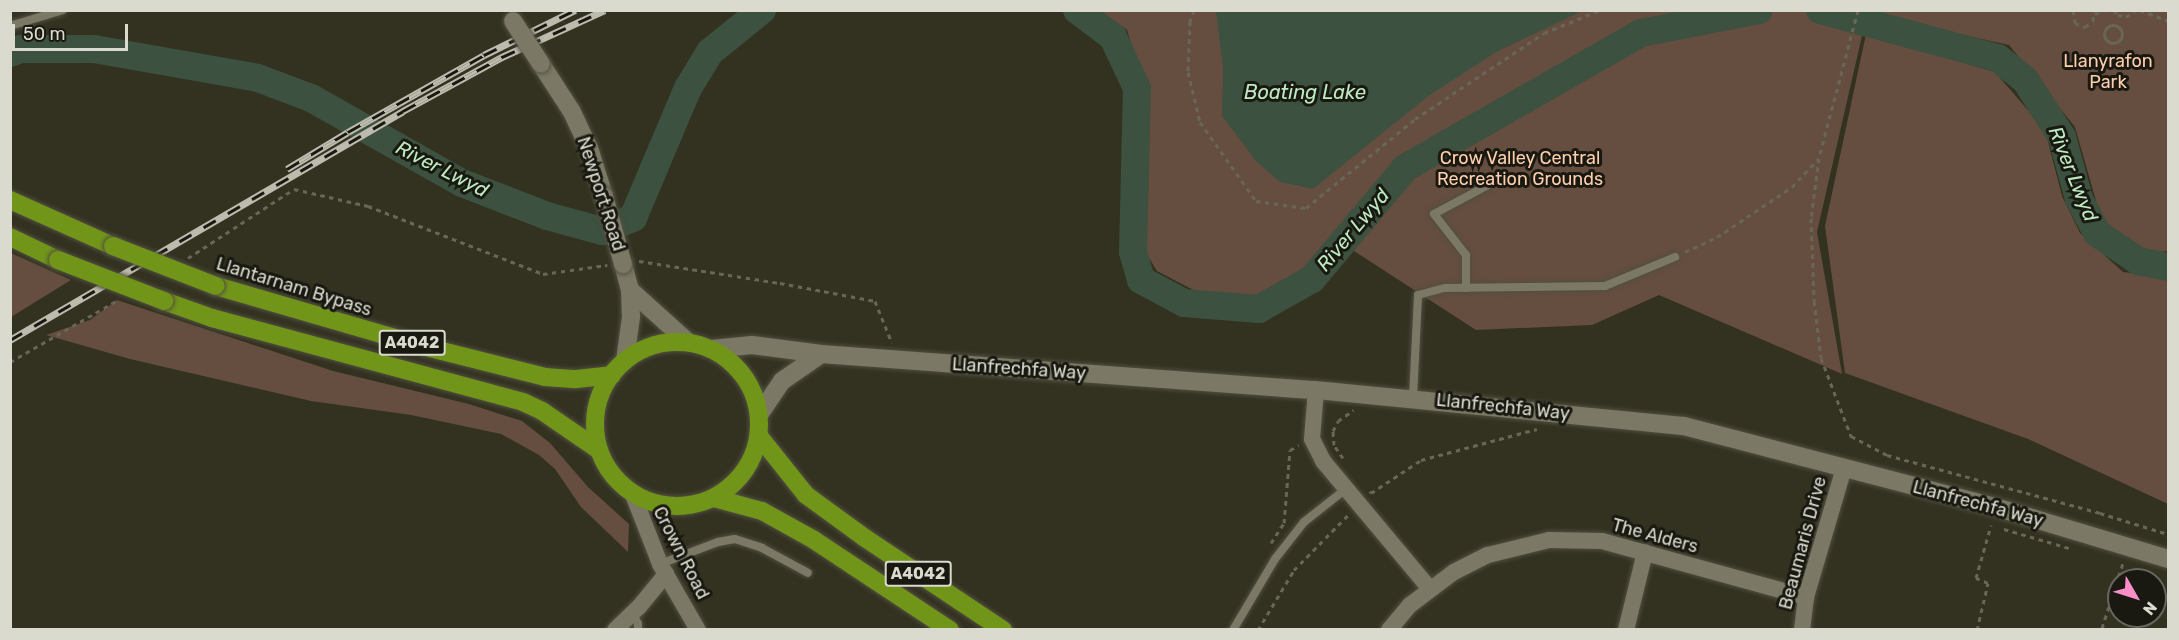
<!DOCTYPE html>
<html>
<head>
<meta charset="utf-8">
<style>
  body { margin:0 }
  #map { position:relative; width:2179px; height:640px; overflow:hidden; background:#333120; font-family:Rubik,sans-serif }
  div>[style] { position:absolute }
  [style*='--x'] { left:calc(var(--x)*1px); top:calc(var(--y)*1px); width:calc(var(--w)*1px); rotate:calc(var(--a)*1deg) }
  .green>* { inset:0; background:#654e3f }
  .water>* { inset:0; background:#3c513f }
  .river>* { height:28px; margin:-14px; padding:0 14px; transform-origin:14px; border-radius:14px; background:#3c513f }
  .path>* { height:3px; margin-top:-1.5px; transform-origin:0; background:repeating-linear-gradient(90deg,#686657 0 4.5px,transparent 0 9px) }
  .path>.ring { margin:-1.5px; padding:0; box-sizing:content-box; background:none; border:3px solid #686657; border-radius:50% }
  .roads { filter:drop-shadow(0 0 2px #514f40) drop-shadow(0 0 2px #514f40) }
  .lane>* { height:8px; margin:-4px; padding:0 4px; transform-origin:4px; border-radius:4px; background:#7b7965 }
  .street>* { height:16px; margin:-8px; padding:0 8px; transform-origin:8px; border-radius:8px; background:#7b7965 }
  .secondary>* { height:18px; margin:-9px; padding:0 9px; transform-origin:9px; border-radius:9px; background:#7b7965 }
  .highway>* { height:18px; margin:-9px; padding:0 9px; transform-origin:9px; border-radius:9px; background:#719519 }
  .highway>.ring { margin:-9px; padding:0; box-sizing:content-box; background:none; border:18px solid #719519; border-radius:50% }
  .rail>* { height:7px; margin-top:-3.5px; transform-origin:0; background:repeating-linear-gradient(90deg,#191911 0 14px,#bcbbae 0 28px); box-sizing:border-box; border-block:2px solid #bcbbae }
  .bridges { filter:drop-shadow(0 0 2px #514f40) drop-shadow(0 0 2px #514f40) }
  .secondary-bridge>* { height:18px; margin:-9px; padding:0 9px; transform-origin:9px; border-radius:9px; background:#7b7965 }
  .highway-bridge>* { height:18px; margin:-9px; padding:0 9px; transform-origin:9px; border-radius:9px; background:#719519 }
  span { translate:-50% -50%; white-space:nowrap; text-align:center; line-height:1.15; -webkit-text-stroke:6px #191911; paint-order:stroke }
  .shield-label span { padding:2px 4px; background:#191911; border:2px solid; border-radius:4px; -webkit-text-stroke-width:0 }
  .shield-label { font-size:16px; color:#dbdacf; font-weight:700 }
  .park-label { font-size:18px; color:#fecead }
  .street-label { font-size:18px; color:#dbdacf }
  .water-label { font-size:20px; color:#beeac3; font-style:italic }
  .frame { position:absolute; inset:0; border:12px solid #dbdacf; pointer-events:none }
  .north { position:absolute; left:2107px; top:568px; width:60px; height:60px; box-sizing:border-box; background:#191911; border:2px solid #67665d; border-radius:50%; rotate:129deg; font-size:16px; font-weight:700; line-height:24px; text-align:center; color:#dbdacf }
  .north::after { content:''; display:block; margin:auto; width:21px; height:27px; background:#fa8fc8; clip-path:polygon(50% 0,100% 100%,50% 72%,0 100%) }
  .scale { position:absolute; left:12px; top:24px; width:116px; height:27px; box-sizing:border-box; border:3px solid #dbdacf; border-top:0; padding-left:8px; font-size:18px; line-height:21px; white-space:nowrap; color:#dbdacf; -webkit-text-stroke:4px #191911; paint-order:stroke }
</style>
</head>
<body>
<div id="map">
  <div class="green">
    <i style="clip-path:polygon(1100px 11px,2168px 11px,2168px 251px,2146px 253px,2102px 222px,2075px 127px,2009px 45px,1867px 14px,1817px 232px,1842px 374px,1659px 295px,1592px 325px,1476px 330px,1337px 240px,1305px 277px,1260px 302px,1201px 294px,1157px 271px,1141px 245px,1149px 101px,1127px 30px)"></i>
    <i style="clip-path:polygon(1866px 34px,1995px 72px,2045px 130px,2062px 196px,2080px 233px,2123px 272px,2168px 277px,2168px 504px,2028px 439px,1845px 373px,1825px 226px)"></i>
    <i style="clip-path:polygon(11px 253px,71px 280px,11px 317px)"></i>
    <i style="clip-path:polygon(117px 300px,333px 371px,469px 404px,522px 421px,550px 443px,588px 487px,629px 524px,628px 552px,581px 507px,555px 469px,539px 455px,501px 434px,411px 415px,311px 401px,130px 359px,46px 335px,90px 320px)"></i>
  </div>
  <div class="water">
    <i style="clip-path:polygon(1216px 11px,1216px 10px,1582px 11px,1496px 52px,1427px 97px,1313px 189px,1280px 182px,1256px 161px,1222px 116px,1223px 68px)"></i>
  </div>
  <div class="river">
    <i style="--x:1077;--y:10;--w:45;--a:36.9"></i>
    <i style="--x:1113;--y:37;--w:56;--a:64.8"></i>
    <i style="--x:1137;--y:88;--w:164;--a:91.4"></i>
    <i style="--x:1133;--y:252;--w:29;--a:74"></i>
    <i style="--x:1141;--y:280;--w:49;--a:28.1"></i>
    <i style="--x:1184;--y:303;--w:75;--a:4.6"></i>
    <i style="--x:1259;--y:309;--w:61;--a:-29.5"></i>
    <i style="--x:1312;--y:279;--w:145;--a:-50"></i>
    <i style="--x:1405;--y:168;--w:272;--a:-29.8"></i>
    <i style="--x:1641;--y:33;--w:120;--a:-11"></i>
    <i style="--x:1820;--y:10;--w:184;--a:15.1"></i>
    <i style="--x:1998;--y:58;--w:36;--a:39"></i>
    <i style="--x:2026;--y:81;--w:67;--a:57.3"></i>
    <i style="--x:2062;--y:137;--w:64;--a:74.7"></i>
    <i style="--x:2079;--y:199;--w:38;--a:62"></i>
    <i style="--x:2097;--y:233;--w:50;--a:34.3"></i>
    <i style="--x:2138;--y:261;--w:31;--a:11"></i>
    <i style="--x:10;--y:53;--w:12;--a:-20"></i>
    <i style="--x:21;--y:49;--w:73;--a:0"></i>
    <i style="--x:94;--y:49;--w:167;--a:10"></i>
    <i style="--x:258;--y:78;--w:57;--a:20.7"></i>
    <i style="--x:311;--y:98;--w:173;--a:29.4"></i>
    <i style="--x:462;--y:183;--w:91;--a:21.2"></i>
    <i style="--x:547;--y:216;--w:57;--a:15.3"></i>
    <i style="--x:602;--y:231;--w:34;--a:-23"></i>
    <i style="--x:633;--y:218;--w:141;--a:-67.1"></i>
    <i style="--x:688;--y:88;--w:42;--a:-58.6"></i>
    <i style="--x:710;--y:52;--w:67;--a:-38.9"></i>
  </div>
  <div class="path">
    <i style="--x:1194;--y:10;--w:12;--a:110"></i>
    <i style="--x:1190;--y:21;--w:51;--a:92.2"></i>
    <i style="--x:1188;--y:72;--w:51;--a:76.5"></i>
    <i style="--x:1200;--y:122;--w:97;--a:54.7"></i>
    <i style="--x:1256;--y:201;--w:50;--a:8"></i>
    <i style="--x:1306;--y:208;--w:141;--a:-39.2"></i>
    <i style="--x:1415;--y:119;--w:155;--a:-33.7"></i>
    <i style="--x:1544;--y:33;--w:61;--a:-22.3"></i>
    <i style="--x:1858;--y:10;--w:153;--a:104.8"></i>
    <i style="--x:1819;--y:158;--w:61;--a:97.6"></i>
    <i style="--x:1811;--y:218;--w:83;--a:87.9"></i>
    <i style="--x:1814;--y:301;--w:57;--a:83"></i>
    <i style="--x:1821;--y:358;--w:84;--a:69"></i>
    <i style="--x:1851;--y:436;--w:41;--a:27.8"></i>
    <i style="--x:1887;--y:455;--w:221;--a:15.2"></i>
    <i style="--x:2100;--y:513;--w:71;--a:17.2"></i>
    <i style="--x:2073;--y:10;--w:13;--a:81"></i>
    <i style="--x:2075;--y:23;--w:11;--a:22"></i>
    <i style="--x:2085;--y:27;--w:10;--a:-37"></i>
    <i style="--x:2093;--y:21;--w:11;--a:-85"></i>
    <i style="--x:2114;--y:10;--w:6;--a:51"></i>
    <i style="--x:2118;--y:15;--w:8;--a:14"></i>
    <i style="--x:2126;--y:17;--w:12;--a:-35"></i>
    <i style="--x:2140;--y:10;--w:30;--a:21"></i>
    <i style="--x:2095;--y:14;--w:12;--a:-20"></i>
    <i class="ring" style="left:2104px;top:25px;width:15px;height:15px"></i>
    <i style="--x:1685;--y:252;--w:35;--a:-25"></i>
    <i style="--x:1717;--y:237;--w:90;--a:-33.7"></i>
    <i style="--x:1792;--y:187;--w:38;--a:-47"></i>
    <i style="--x:188;--y:258;--w:126;--a:-33.1"></i>
    <i style="--x:294;--y:189;--w:76;--a:12.9"></i>
    <i style="--x:368;--y:206;--w:188;--a:21.2"></i>
    <i style="--x:543;--y:274;--w:65;--a:-8"></i>
    <i style="--x:639;--y:261;--w:143;--a:8.9"></i>
    <i style="--x:780;--y:283;--w:97;--a:10.7"></i>
    <i style="--x:875;--y:301;--w:45;--a:68"></i>
    <i style="--x:10;--y:362;--w:125;--a:-29.9"></i>
    <i style="--x:1343;--y:458;--w:16;--a:-125"></i>
    <i style="--x:1334;--y:445;--w:14;--a:-94"></i>
    <i style="--x:1333;--y:431;--w:11;--a:-63"></i>
    <i style="--x:1338;--y:421;--w:19;--a:-35"></i>
    <i style="--x:1370;--y:491;--w:2;--a:63"></i>
    <i style="--x:1371;--y:493;--w:60;--a:-33.4"></i>
    <i style="--x:1421;--y:460;--w:120;--a:-15"></i>
    <i style="--x:2004;--y:529;--w:68;--a:16.3"></i>
    <i style="--x:1271;--y:543;--w:24;--a:-57"></i>
    <i style="--x:1284;--y:523;--w:73;--a:-85.3"></i>
    <i style="--x:1290;--y:450;--w:10;--a:-29"></i>
    <i style="--x:1258;--y:630;--w:70;--a:-59"></i>
    <i style="--x:1294;--y:570;--w:77;--a:-45.5"></i>
    <i style="--x:1977;--y:630;--w:48;--a:-76.8"></i>
    <i style="--x:1988;--y:583;--w:13;--a:-157"></i>
    <i style="--x:1976;--y:578;--w:55;--a:-74.2"></i>
    <i style="--x:2107;--y:630;--w:5;--a:-158"></i>
    <i style="--x:2102;--y:628;--w:68;--a:-72.1"></i>
  </div>
  <div class="roads">
    <div class="lane">
      <i style="--x:10;--y:26;--w:55;--a:-16.8"></i>
      <i style="--x:1466;--y:288;--w:33;--a:-90"></i>
      <i style="--x:1466;--y:255;--w:52;--a:-128"></i>
      <i style="--x:1434;--y:214;--w:61;--a:-28.2"></i>
      <i style="--x:1413;--y:398;--w:103;--a:-87.2"></i>
      <i style="--x:1418;--y:295;--w:28;--a:-15"></i>
      <i style="--x:1445;--y:288;--w:160;--a:-0.7"></i>
      <i style="--x:1605;--y:286;--w:76;--a:-22.5"></i>
      <i style="--x:660;--y:564;--w:62;--a:-20.8"></i>
      <i style="--x:718;--y:542;--w:17;--a:-10"></i>
      <i style="--x:735;--y:539;--w:28;--a:18"></i>
      <i style="--x:762;--y:548;--w:52;--a:28.5"></i>
      <i style="--x:633;--y:614;--w:11;--a:63"></i>
      <i style="--x:638;--y:624;--w:6;--a:90"></i>
      <i style="--x:1233;--y:630;--w:82;--a:-59.4"></i>
      <i style="--x:1275;--y:559;--w:47;--a:-51.9"></i>
      <i style="--x:1304;--y:522;--w:53;--a:-38.2"></i>
    </div>
    <div class="street">
      <i style="--x:1316;--y:390;--w:49;--a:94.7"></i>
      <i style="--x:1312;--y:439;--w:25;--a:63"></i>
      <i style="--x:1323;--y:461;--w:167;--a:50.1"></i>
      <i style="--x:632;--y:492;--w:77;--a:68.7"></i>
      <i style="--x:660;--y:564;--w:76;--a:60.1"></i>
      <i style="--x:615;--y:630;--w:33;--a:-44"></i>
      <i style="--x:639;--y:607;--w:43;--a:-50.7"></i>
      <i style="--x:1389;--y:630;--w:33;--a:-50"></i>
      <i style="--x:1410;--y:605;--w:55;--a:-36.9"></i>
      <i style="--x:1454;--y:572;--w:38;--a:-27"></i>
      <i style="--x:1488;--y:555;--w:63;--a:-13.8"></i>
      <i style="--x:1549;--y:540;--w:53;--a:1.1"></i>
      <i style="--x:1602;--y:541;--w:212;--a:15.4"></i>
      <i style="--x:1626;--y:630;--w:80;--a:-76.3"></i>
      <i style="--x:1802;--y:630;--w:33;--a:-83"></i>
      <i style="--x:1806;--y:597;--w:134;--a:-73.6"></i>
    </div>
    <div class="secondary">
      <i style="--x:541;--y:64;--w:57;--a:57.1"></i>
      <i style="--x:572;--y:112;--w:40;--a:65"></i>
      <i style="--x:589;--y:148;--w:50;--a:72.6"></i>
      <i style="--x:623;--y:264;--w:27;--a:75"></i>
      <i style="--x:630;--y:290;--w:27;--a:88"></i>
      <i style="--x:631;--y:317;--w:44;--a:97.8"></i>
      <i style="--x:630;--y:290;--w:78;--a:41.9"></i>
      <i style="--x:712;--y:349;--w:40;--a:-5.7"></i>
      <i style="--x:752;--y:345;--w:70;--a:7.4"></i>
      <i style="--x:821;--y:354;--w:496;--a:4.2"></i>
      <i style="--x:1316;--y:390;--w:370;--a:5.6"></i>
      <i style="--x:1684;--y:426;--w:321;--a:14.6"></i>
      <i style="--x:1995;--y:507;--w:181;--a:16.7"></i>
      <i style="--x:759;--y:415;--w:41;--a:-55.9"></i>
      <i style="--x:782;--y:381;--w:47;--a:-34.7"></i>
    </div>
    <div class="highway">
      <i style="--x:10;--y:200;--w:113;--a:24.1"></i>
      <i style="--x:10;--y:237;--w:53;--a:25.6"></i>
      <i style="--x:216;--y:286;--w:219;--a:16.2"></i>
      <i style="--x:426;--y:347;--w:123;--a:14.1"></i>
      <i style="--x:545;--y:377;--w:31;--a:4"></i>
      <i style="--x:576;--y:379;--w:36;--a:-6"></i>
      <i style="--x:164;--y:301;--w:51;--a:19.5"></i>
      <i style="--x:212;--y:318;--w:322;--a:15.1"></i>
      <i style="--x:523;--y:402;--w:21;--a:25"></i>
      <i style="--x:542;--y:411;--w:69;--a:34.4"></i>
      <i class="ring" style="left:595px;top:342px;width:146px;height:146px"></i>
      <i style="--x:759;--y:436;--w:75;--a:51.5"></i>
      <i style="--x:806;--y:495;--w:73;--a:36.1"></i>
      <i style="--x:865;--y:538;--w:166;--a:33.7"></i>
      <i style="--x:714;--y:498;--w:50;--a:15.2"></i>
      <i style="--x:762;--y:511;--w:60;--a:29.1"></i>
      <i style="--x:814;--y:540;--w:163;--a:33.5"></i>
    </div>
  </div>
  <div class="rail">
    <i style="--x:287;--y:169;--w:71;--a:-31.2"></i>
    <i style="--x:348;--y:132;--w:156;--a:-29.5"></i>
    <i style="--x:484;--y:55;--w:102;--a:-26.3"></i>
    <i style="--x:10;--y:340;--w:455;--a:-30.2"></i>
    <i style="--x:403;--y:111;--w:113;--a:-28.6"></i>
    <i style="--x:502;--y:57;--w:113;--a:-24.5"></i>
  </div>
  <div class="bridges">
    <div class="secondary-bridge">
      <i style="--x:513;--y:21;--w:51;--a:56.9"></i>
      <i style="--x:604;--y:196;--w:71;--a:74.4"></i>
    </div>
    <div class="highway-bridge">
      <i style="--x:113;--y:246;--w:110;--a:21.2"></i>
      <i style="--x:58;--y:260;--w:114;--a:21.1"></i>
    </div>
  </div>
  <div class="shield-label">
    <span style="left:412px;top:343px">A4042</span>
    <span style="left:918px;top:574px">A4042</span>
  </div>
  <div class="park-label">
    <span style="left:2108px;top:72px">Llanyrafon<br>Park</span>
    <span style="left:1520px;top:169px">Crow Valley Central<br>Recreation Grounds</span>
  </div>
  <div class="street-label">
    <span style="left:601px;top:194px;rotate:72deg">Newport Road</span>
    <span style="left:294px;top:287px;rotate:17deg">Llantarnam Bypass</span>
    <span style="left:1019px;top:369px;rotate:4deg">Llanfrechfa Way</span>
    <span style="left:1503px;top:407px;rotate:6deg">Llanfrechfa Way</span>
    <span style="left:1978px;top:504px;rotate:15deg">Llanfrechfa Way</span>
    <span style="left:1655px;top:536px;rotate:15deg">The Alders</span>
    <span style="left:1803px;top:543px;rotate:-75deg">Beaumaris Drive</span>
    <span style="left:681px;top:553px;rotate:63deg">Crown Road</span>
  </div>
  <div class="water-label">
    <span style="left:1305px;top:92px">Boating Lake</span>
    <span style="left:442px;top:169px;rotate:27deg">River Lwyd</span>
    <span style="left:2073px;top:174px;rotate:68deg">River Lwyd</span>
    <span style="left:1353px;top:230px;rotate:-50deg">River Lwyd</span>
  </div>
  <div class="frame"></div>
  <div class="north">N</div>
  <div class="scale">50 m</div>
</div>
</body>
</html>
